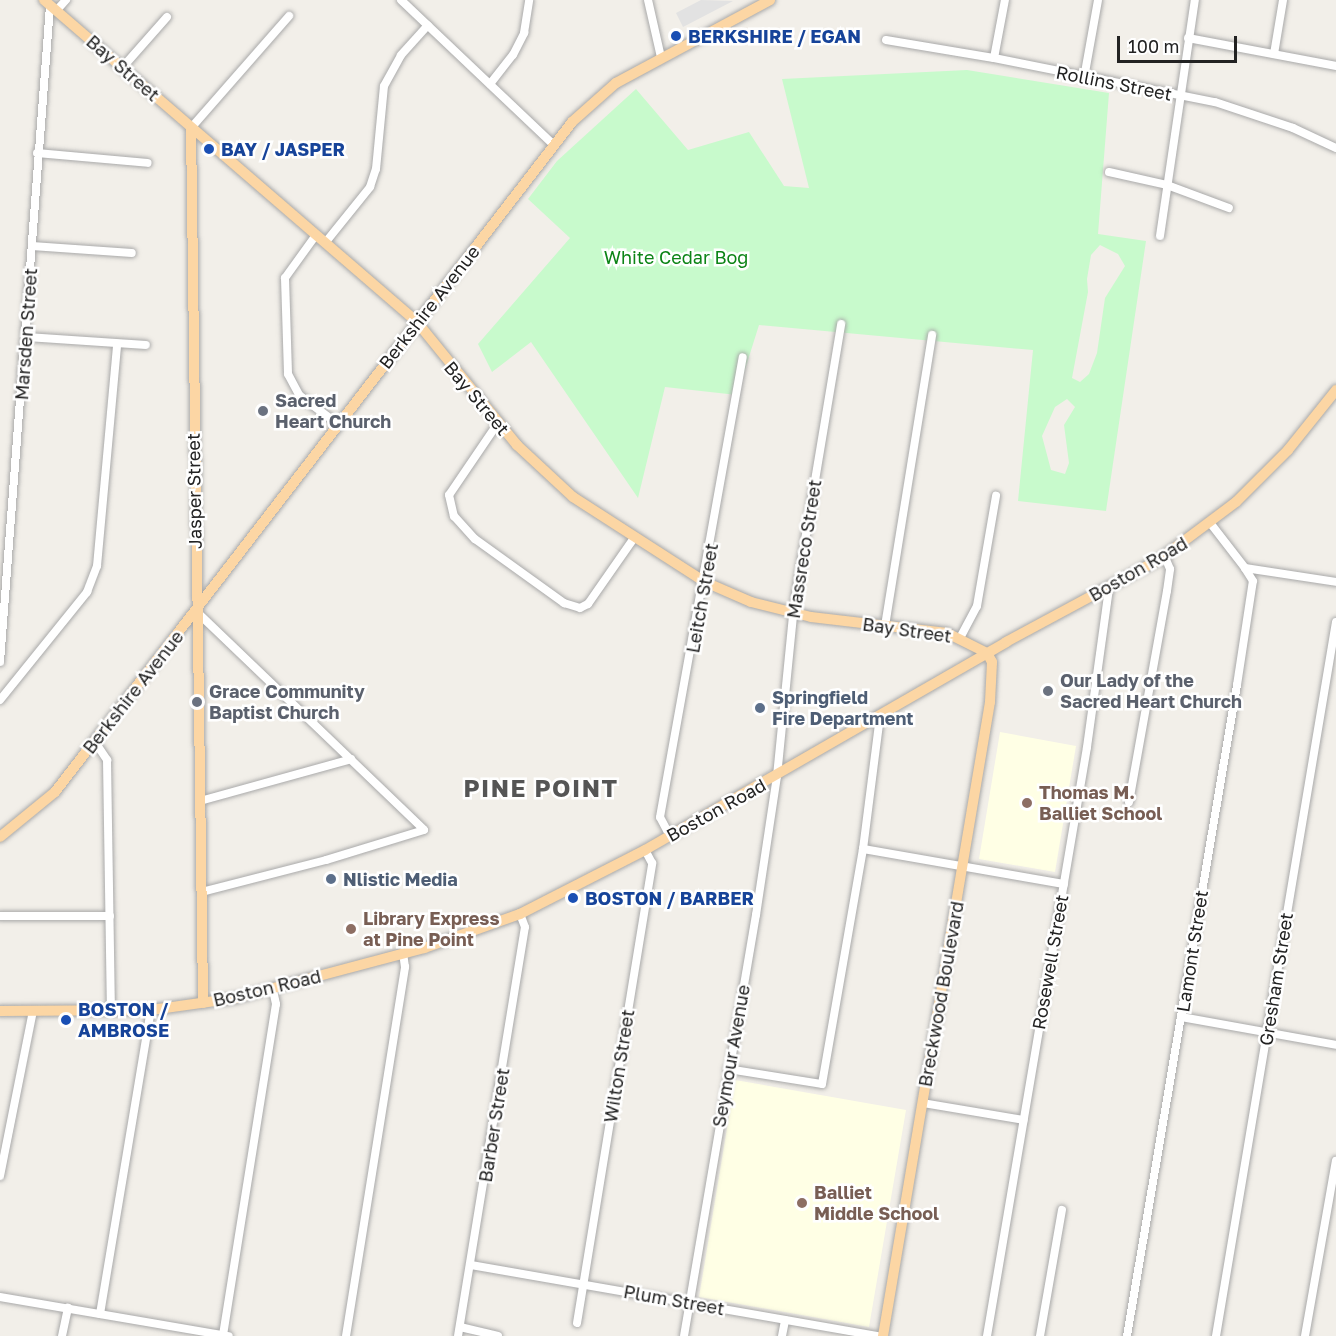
<!DOCTYPE html>
<html>
<head>
<meta charset="utf-8">
<style>
  body { margin:0 }
  #map { position:relative; width:1336px; height:1336px; overflow:hidden; background:#f2efe9; font-family:"Golos Text",sans-serif }
  div>[style] { position:absolute }
  [style*='--x'] { left:calc(var(--x)*1px); top:calc(var(--y)*1px); width:calc(var(--w)*1px); rotate:calc(var(--a)*1deg) }
  .education>* { inset:0; background:#ffffe5 }
  .park>* { inset:0; background:#c8facc }
  .parking>* { inset:0; background:#e2e2e2 }
  .roads { filter:drop-shadow(0 0 2px #a9a9a9) drop-shadow(0 0 2px #a9a9a9) }
  .minor>* { height:8px; margin:-4px; padding:0 4px; transform-origin:4px; border-radius:4px; background:#fff }
  .major>* { height:10px; margin:-5px; padding:0 5px; transform-origin:5px; border-radius:5px; background:#fcd6a4 }
  .dots>* { width:16px; height:16px; translate:-50% -50%; box-sizing:border-box; border:3px solid #fff; border-radius:50% }
  span { translate:-50% -50%; white-space:nowrap; text-align:center; line-height:1.15; -webkit-text-stroke:5px #fff; paint-order:stroke }
  .transit-label { font-size:18px; color:#164399; font-weight:700 }
  .left { translate:0 -50%; text-align:left }
  .street-label { font-size:18px; color:#222 }
  .park-label { font-size:18px; color:#0c8416 }
  .worship-label { font-size:18px; color:#5b616d; font-weight:700 }
  .service-label { font-size:18px; color:#4e5e75; font-weight:700 }
  .education-label { font-size:18px; color:#785e54; font-weight:700 }
  .district-label { font-size:24px; color:#555; font-weight:700; letter-spacing:1.5px }
  .scale { position:absolute; left:1117px; top:36px; width:120px; height:27px; box-sizing:border-box; border:3px solid #222; border-top:0; padding-left:8px; font-size:18px; line-height:21px; white-space:nowrap; color:#222; -webkit-text-stroke:4px #fff; paint-order:stroke }
</style>
</head>
<body>
<div id="map">
  <div class="education">
    <i style="clip-path:polygon(1000px 732px,1076px 746px,1055px 872px,979px 859px)"></i>
    <i style="clip-path:polygon(735px 1080px,906px 1110px,869px 1327px,699px 1297px)"></i>
  </div>
  <div class="park">
    <i style="clip-path:polygon(evenodd,967px 70px,1109px 93px,1098px 234px,1146px 241px,1106px 511px,1018px 501px,1033px 350px,759px 325px,737px 395px,665px 387px,638px 498px,531px 342px,492px 372px,478px 344px,570px 238px,528px 199px,557px 161px,636px 89px,688px 150px,749px 132px,784px 186px,809px 188px,782px 79px,967px 70px,1100px 245px,1118px 254px,1125px 266px,1105px 298px,1097px 353px,1089px 374px,1080px 382px,1072px 378px,1088px 292px,1087px 279px,1091px 255px,1100px 245px,967px 70px,1067px 399px,1075px 407px,1064px 425px,1069px 463px,1065px 474px,1051px 470px,1042px 436px,1055px 407px,1067px 399px)"></i>
  </div>
  <div class="parking">
    <i style="clip-path:polygon(701px 0,733px 1px,683px 27px,676px 13px)"></i>
  </div>
  <div class="roads">
    <div class="minor">
      <i style="--x:401;--y:0;--w:211;--a:43.5"></i>
      <i style="--x:648;--y:0;--w:58;--a:77.2"></i>
      <i style="--x:56;--y:11;--w:15;--a:-48"></i>
      <i style="--x:1188;--y:38;--w:151;--a:10.7"></i>
      <i style="--x:886;--y:40;--w:109;--a:9.5"></i>
      <i style="--x:994;--y:58;--w:225;--a:11.3"></i>
      <i style="--x:1215;--y:102;--w:82;--a:18.4"></i>
      <i style="--x:1293;--y:128;--w:47;--a:24.9"></i>
      <i style="--x:1274;--y:54;--w:55;--a:-80.5"></i>
      <i style="--x:994;--y:58;--w:59;--a:-79.3"></i>
      <i style="--x:122;--y:68;--w:68;--a:-48.6"></i>
      <i style="--x:1084;--y:78;--w:79;--a:-79.8"></i>
      <i style="--x:490;--y:84;--w:37;--a:-52"></i>
      <i style="--x:513;--y:55;--w:25;--a:-63"></i>
      <i style="--x:524;--y:33;--w:33;--a:-81"></i>
      <i style="--x:191;--y:128;--w:149;--a:-48.8"></i>
      <i style="--x:37;--y:153;--w:111;--a:5.1"></i>
      <i style="--x:1109;--y:172;--w:59;--a:12.6"></i>
      <i style="--x:1167;--y:185;--w:66;--a:20.4"></i>
      <i style="--x:316;--y:235;--w:53;--a:125.8"></i>
      <i style="--x:285;--y:278;--w:96;--a:88.2"></i>
      <i style="--x:288;--y:374;--w:24;--a:62"></i>
      <i style="--x:299;--y:395;--w:50;--a:36.9"></i>
      <i style="--x:1160;--y:236;--w:239;--a:-81.6"></i>
      <i style="--x:325;--y:243;--w:72;--a:-51.2"></i>
      <i style="--x:370;--y:187;--w:19;--a:-72"></i>
      <i style="--x:376;--y:169;--w:83;--a:-84.5"></i>
      <i style="--x:384;--y:86;--w:35;--a:-61"></i>
      <i style="--x:401;--y:55;--w:40;--a:-48"></i>
      <i style="--x:32;--y:246;--w:100;--a:4"></i>
      <i style="--x:27;--y:337;--w:119;--a:3.8"></i>
      <i style="--x:498;--y:423;--w:87;--a:124.2"></i>
      <i style="--x:449;--y:495;--w:22;--a:77"></i>
      <i style="--x:454;--y:516;--w:31;--a:48"></i>
      <i style="--x:475;--y:539;--w:110;--a:35.7"></i>
      <i style="--x:564;--y:603;--w:17;--a:17"></i>
      <i style="--x:580;--y:608;--w:9;--a:-27"></i>
      <i style="--x:588;--y:604;--w:80;--a:-55.1"></i>
      <i style="--x:1211;--y:524;--w:56;--a:52.3"></i>
      <i style="--x:1245;--y:568;--w:92;--a:8.7"></i>
      <i style="--x:198;--y:613;--w:313;--a:43.8"></i>
      <i style="--x:424;--y:830;--w:102;--a:163"></i>
      <i style="--x:326;--y:860;--w:129;--a:165.6"></i>
      <i style="--x:885;--y:626;--w:295;--a:-80.8"></i>
      <i style="--x:960;--y:638;--w:36;--a:-62"></i>
      <i style="--x:977;--y:606;--w:112;--a:-80.2"></i>
      <i style="--x:0;--y:662;--w:658;--a:-85.64"></i>
      <i style="--x:0;--y:700;--w:139;--a:-51.1"></i>
      <i style="--x:87;--y:592;--w:28;--a:-69"></i>
      <i style="--x:97;--y:566;--w:222;--a:-84.8"></i>
      <i style="--x:95;--y:742;--w:22;--a:56"></i>
      <i style="--x:107;--y:760;--w:250;--a:89.1"></i>
      <i style="--x:200;--y:801;--w:157;--a:-15.5"></i>
      <i style="--x:1129;--y:802;--w:214;--a:-79.8"></i>
      <i style="--x:1167;--y:591;--w:22;--a:-82"></i>
      <i style="--x:1170;--y:569;--w:13;--a:-113"></i>
      <i style="--x:670;--y:836;--w:21;--a:-118"></i>
      <i style="--x:660;--y:817;--w:467;--a:-79.8"></i>
      <i style="--x:863;--y:849;--w:204;--a:9.9"></i>
      <i style="--x:0;--y:916;--w:110;--a:0"></i>
      <i style="--x:1181;--y:1017;--w:158;--a:10.2"></i>
      <i style="--x:728;--y:1069;--w:95;--a:9.1"></i>
      <i style="--x:822;--y:1084;--w:239;--a:-80.1"></i>
      <i style="--x:863;--y:849;--w:133;--a:-82.7"></i>
      <i style="--x:923;--y:1103;--w:102;--a:9.6"></i>
      <i style="--x:0;--y:1176;--w:168;--a:-78.7"></i>
      <i style="--x:471;--y:1265;--w:412;--a:9.9"></i>
      <i style="--x:0;--y:1297;--w:232;--a:9.7"></i>
      <i style="--x:100;--y:1314;--w:308;--a:-80.5"></i>
      <i style="--x:577;--y:1323;--w:466;--a:-80.7"></i>
      <i style="--x:652;--y:863;--w:15;--a:-118"></i>
      <i style="--x:460;--y:1327;--w:39;--a:13"></i>
      <i style="--x:223;--y:1335;--w:335;--a:-80.9"></i>
      <i style="--x:276;--y:1004;--w:14;--a:-102"></i>
      <i style="--x:62;--y:1336;--w:29;--a:-78"></i>
      <i style="--x:346;--y:1336;--w:374;--a:-80.9"></i>
      <i style="--x:405;--y:967;--w:14;--a:-98"></i>
      <i style="--x:458;--y:1336;--w:414;--a:-80.7"></i>
      <i style="--x:525;--y:927;--w:14;--a:-111"></i>
      <i style="--x:684;--y:1336;--w:427;--a:-80.3"></i>
      <i style="--x:756;--y:915;--w:141;--a:-81.4"></i>
      <i style="--x:777;--y:776;--w:171;--a:-84.3"></i>
      <i style="--x:794;--y:606;--w:286;--a:-80.5"></i>
      <i style="--x:782;--y:1336;--w:16;--a:-79"></i>
      <i style="--x:987;--y:1336;--w:597;--a:-80.36"></i>
      <i style="--x:1087;--y:747;--w:161;--a:-82.1"></i>
      <i style="--x:1040;--y:1336;--w:128;--a:-80.1"></i>
      <i style="--x:1127;--y:1336;--w:660;--a:-80.41"></i>
      <i style="--x:1237;--y:685;--w:105;--a:-81.3"></i>
      <i style="--x:1253;--y:581;--w:15;--a:-122"></i>
      <i style="--x:1216;--y:1336;--w:724;--a:-80.46"></i>
      <i style="--x:1305;--y:1336;--w:178;--a:-80"></i>
    </div>
    <div class="major">
      <i style="--x:44;--y:0;--w:493;--a:40.8"></i>
      <i style="--x:417;--y:322;--w:159;--a:50.9"></i>
      <i style="--x:517;--y:445;--w:76;--a:42.9"></i>
      <i style="--x:573;--y:497;--w:157;--a:32.8"></i>
      <i style="--x:705;--y:582;--w:50;--a:23.5"></i>
      <i style="--x:751;--y:602;--w:62;--a:14"></i>
      <i style="--x:811;--y:617;--w:137;--a:6.7"></i>
      <i style="--x:947;--y:633;--w:45;--a:26.6"></i>
      <i style="--x:191;--y:128;--w:875;--a:89.21"></i>
      <i style="--x:0;--y:837;--w:71;--a:-39.3"></i>
      <i style="--x:55;--y:792;--w:846;--a:-52.34"></i>
      <i style="--x:572;--y:122;--w:59;--a:-41.6"></i>
      <i style="--x:616;--y:83;--w:175;--a:-28.3"></i>
      <i style="--x:0;--y:1011;--w:151;--a:-0.4"></i>
      <i style="--x:151;--y:1010;--w:86;--a:-8"></i>
      <i style="--x:236;--y:998;--w:195;--a:-14.9"></i>
      <i style="--x:424;--y:948;--w:102;--a:-19.5"></i>
      <i style="--x:520;--y:914;--w:140;--a:-27.1"></i>
      <i style="--x:645;--y:850;--w:417;--a:-29.9"></i>
      <i style="--x:1006;--y:642;--w:175;--a:-28.3"></i>
      <i style="--x:1160;--y:559;--w:95;--a:-36.9"></i>
      <i style="--x:1236;--y:502;--w:74;--a:-45"></i>
      <i style="--x:1288;--y:450;--w:77;--a:-51.3"></i>
      <i style="--x:883;--y:1336;--w:643;--a:-80.42"></i>
      <i style="--x:990;--y:702;--w:40;--a:-87.1"></i>
      <i style="--x:992;--y:662;--w:10;--a:-119"></i>
    </div>
  </div>
  <div class="dots">
    <i style="left:676px;top:36px;background:#1a4fb4"></i>
    <i style="left:209px;top:149px;background:#1a4fb4"></i>
    <i style="left:263px;top:411px;background:#6b7280"></i>
    <i style="left:1048px;top:691px;background:#6b7280"></i>
    <i style="left:197px;top:702px;background:#6b7280"></i>
    <i style="left:760px;top:708px;background:#5c6f8a"></i>
    <i style="left:1027px;top:803px;background:#8d6e63"></i>
    <i style="left:331px;top:879px;background:#5c6f8a"></i>
    <i style="left:573px;top:898px;background:#1a4fb4"></i>
    <i style="left:351px;top:929px;background:#8d6e63"></i>
    <i style="left:66px;top:1020px;background:#1a4fb4"></i>
    <i style="left:802px;top:1203px;background:#8d6e63"></i>
  </div>
  <div class="transit-label">
    <span class="left" style="left:688px;top:36px">BERKSHIRE / EGAN</span>
    <span class="left" style="left:221px;top:149px">BAY / JASPER</span>
    <span class="left" style="left:585px;top:898px">BOSTON / BARBER</span>
    <span class="left" style="left:78px;top:1020px">BOSTON /<br>AMBROSE</span>
  </div>
  <div class="street-label">
    <span style="left:123px;top:68px;rotate:41deg">Bay Street</span>
    <span style="left:1114px;top:83px;rotate:11deg">Rollins Street</span>
    <span style="left:429px;top:307px;rotate:-52deg">Berkshire Avenue</span>
    <span style="left:26px;top:334px;rotate:-86deg">Marsden Street</span>
    <span style="left:477px;top:398px;rotate:50deg">Bay Street</span>
    <span style="left:194px;top:491px;rotate:-91deg">Jasper Street</span>
    <span style="left:804px;top:549px;rotate:-81deg">Massreco Street</span>
    <span style="left:1138px;top:569px;rotate:-30deg">Boston Road</span>
    <span style="left:702px;top:598px;rotate:-80deg">Leitch Street</span>
    <span style="left:907px;top:630px;rotate:8deg">Bay Street</span>
    <span style="left:133px;top:692px;rotate:-52deg">Berkshire Avenue</span>
    <span style="left:716px;top:810px;rotate:-29deg">Boston Road</span>
    <span style="left:1192px;top:951px;rotate:-81deg">Lamont Street</span>
    <span style="left:1050px;top:962px;rotate:-80deg">Rosewell Street</span>
    <span style="left:1276px;top:979px;rotate:-81deg">Gresham Street</span>
    <span style="left:267px;top:988px;rotate:-13deg">Boston Road</span>
    <span style="left:941px;top:994px;rotate:-80deg">Breckwood Boulevard</span>
    <span style="left:731px;top:1056px;rotate:-80deg">Seymour Avenue</span>
    <span style="left:619px;top:1066px;rotate:-81deg">Wilton Street</span>
    <span style="left:494px;top:1125px;rotate:-81deg">Barber Street</span>
    <span style="left:674px;top:1300px;rotate:10deg">Plum Street</span>
  </div>
  <div class="park-label">
    <span style="left:676px;top:257px">White Cedar Bog</span>
  </div>
  <div class="worship-label">
    <span class="left" style="left:275px;top:411px">Sacred<br>Heart Church</span>
    <span class="left" style="left:1060px;top:691px">Our Lady of the<br>Sacred Heart Church</span>
    <span class="left" style="left:209px;top:702px">Grace Community<br>Baptist Church</span>
  </div>
  <div class="service-label">
    <span class="left" style="left:772px;top:708px">Springfield<br>Fire Department</span>
    <span class="left" style="left:343px;top:879px">Nlistic Media</span>
  </div>
  <div class="education-label">
    <span class="left" style="left:1039px;top:803px">Thomas M.<br>Balliet School</span>
    <span class="left" style="left:363px;top:929px">Library Express<br>at Pine Point</span>
    <span class="left" style="left:814px;top:1203px">Balliet<br>Middle School</span>
  </div>
  <div class="district-label">
    <span style="left:541px;top:788px">PINE POINT</span>
  </div>
  <div class="scale">100 m</div>
</div>
</body>
</html>
